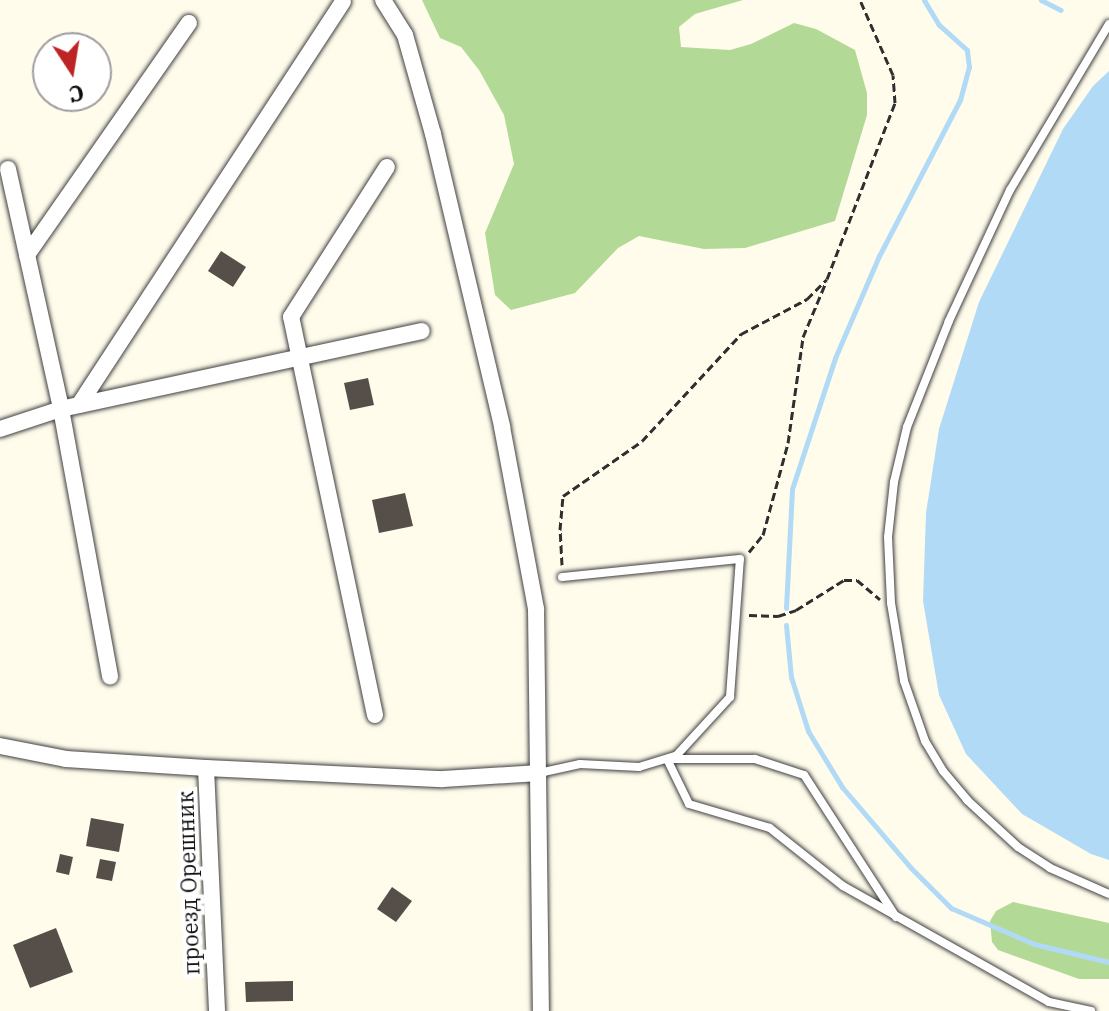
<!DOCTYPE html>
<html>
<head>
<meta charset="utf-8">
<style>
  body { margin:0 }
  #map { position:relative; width:1109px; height:1011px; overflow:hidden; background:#fffcec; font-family:"IBM Plex Serif",serif }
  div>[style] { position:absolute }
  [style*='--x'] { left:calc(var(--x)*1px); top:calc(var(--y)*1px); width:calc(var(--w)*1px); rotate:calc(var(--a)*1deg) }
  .forest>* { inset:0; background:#b2da96 }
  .water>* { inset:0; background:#b1daf6 }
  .stream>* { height:5px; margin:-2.5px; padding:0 2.5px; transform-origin:2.5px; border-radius:2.5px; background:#b1daf6 }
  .building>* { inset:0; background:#554e49 }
  .path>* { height:3px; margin-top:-1.5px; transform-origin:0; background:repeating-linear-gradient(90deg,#2f2f2f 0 8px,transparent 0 12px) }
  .roads { filter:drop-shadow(0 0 2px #404040) drop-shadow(0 0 2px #404040) }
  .lane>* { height:8px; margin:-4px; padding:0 4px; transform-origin:4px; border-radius:4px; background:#fff }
  .street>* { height:16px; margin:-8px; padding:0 8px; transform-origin:8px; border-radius:8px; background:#fff }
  span { translate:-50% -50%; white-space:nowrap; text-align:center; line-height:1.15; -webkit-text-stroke:8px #fff; paint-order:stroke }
  .street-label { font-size:22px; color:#0d0d0d }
  .north { position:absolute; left:32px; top:32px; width:80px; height:80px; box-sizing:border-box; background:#fff; border:2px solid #9e9e9e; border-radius:50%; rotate:168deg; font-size:22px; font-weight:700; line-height:32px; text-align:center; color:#0d0d0d }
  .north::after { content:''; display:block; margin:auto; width:28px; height:36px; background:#bd2426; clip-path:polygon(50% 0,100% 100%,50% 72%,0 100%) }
</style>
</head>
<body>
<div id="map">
  <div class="forest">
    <i style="clip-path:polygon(422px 0,743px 0,695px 14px,679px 27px,681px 47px,730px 50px,751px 44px,794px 23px,816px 29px,855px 50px,867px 93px,867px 115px,835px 221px,745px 248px,704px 249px,639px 236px,618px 248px,575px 293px,511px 310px,495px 295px,485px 233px,514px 164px,504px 115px,479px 70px,461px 47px,440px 38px)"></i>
    <i style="clip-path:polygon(1013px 902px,1109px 923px,1109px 979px,1079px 979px,998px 950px,992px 942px,990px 921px,996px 911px)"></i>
  </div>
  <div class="water">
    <i style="clip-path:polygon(1109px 71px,1109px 860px,1091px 854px,1022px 814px,966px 754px,939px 695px,923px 601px,926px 513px,939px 429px,979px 302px,1063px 129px,1093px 86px)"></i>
  </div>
  <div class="stream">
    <i style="--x:1041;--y:0;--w:22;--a:27"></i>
    <i style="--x:786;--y:608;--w:119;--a:-87.1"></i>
    <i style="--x:792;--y:489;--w:138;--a:-71.8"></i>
    <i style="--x:835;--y:358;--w:111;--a:-66.7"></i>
    <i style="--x:879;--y:256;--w:176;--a:-62.6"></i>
    <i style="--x:960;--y:100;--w:34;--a:-75"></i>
    <i style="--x:969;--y:67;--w:17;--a:-97"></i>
    <i style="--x:967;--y:50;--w:38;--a:-138"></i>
    <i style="--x:939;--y:25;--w:29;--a:-121"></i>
    <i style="--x:786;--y:625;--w:52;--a:84.5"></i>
    <i style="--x:791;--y:677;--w:57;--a:72.5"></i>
    <i style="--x:808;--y:731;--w:66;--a:58.7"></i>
    <i style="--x:842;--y:787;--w:106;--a:49.6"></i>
    <i style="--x:911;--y:868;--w:57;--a:45"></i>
    <i style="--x:951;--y:908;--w:90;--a:23.4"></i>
    <i style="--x:1034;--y:944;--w:77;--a:13.5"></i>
  </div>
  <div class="building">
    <i style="clip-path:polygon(221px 251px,246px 267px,233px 287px,208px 271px)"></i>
    <i style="clip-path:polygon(368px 378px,374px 405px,350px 410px,344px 383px)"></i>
    <i style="clip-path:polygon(405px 493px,413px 526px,379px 533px,372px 500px)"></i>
    <i style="clip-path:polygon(91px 818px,124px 824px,119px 852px,86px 846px)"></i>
    <i style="clip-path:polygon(60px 854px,73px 857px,69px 875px,56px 872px)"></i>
    <i style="clip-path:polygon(100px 859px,116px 862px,112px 881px,96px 878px)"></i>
    <i style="clip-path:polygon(392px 887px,412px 901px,396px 922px,377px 909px)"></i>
    <i style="clip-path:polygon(56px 928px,73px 972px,30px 988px,13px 945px)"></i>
    <i style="clip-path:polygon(293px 981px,293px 1001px,246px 1002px,245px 982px)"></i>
  </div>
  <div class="path">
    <i style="--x:749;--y:552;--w:22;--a:-51"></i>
    <i style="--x:763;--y:535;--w:95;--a:-74.8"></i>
    <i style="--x:788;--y:443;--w:107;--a:-81.9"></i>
    <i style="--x:803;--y:337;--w:60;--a:-67.3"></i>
    <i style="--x:562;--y:565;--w:35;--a:-93"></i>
    <i style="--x:560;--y:530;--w:34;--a:-85"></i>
    <i style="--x:563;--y:496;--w:96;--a:-34.8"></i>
    <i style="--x:642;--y:441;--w:146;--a:-47.2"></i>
    <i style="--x:741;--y:334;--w:75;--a:-27.9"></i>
    <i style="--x:807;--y:299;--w:28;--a:-45"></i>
    <i style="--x:827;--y:279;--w:189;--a:-68.9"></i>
    <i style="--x:895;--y:103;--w:28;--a:-94"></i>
    <i style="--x:893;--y:75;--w:82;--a:-113.7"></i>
    <i style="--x:749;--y:615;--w:29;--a:2"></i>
    <i style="--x:778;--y:616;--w:19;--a:-18"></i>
    <i style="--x:796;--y:610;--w:57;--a:-32"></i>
    <i style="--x:844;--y:580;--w:13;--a:0"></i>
    <i style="--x:857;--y:580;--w:30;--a:40"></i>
  </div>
  <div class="roads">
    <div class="lane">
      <i style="--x:1109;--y:24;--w:193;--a:120.8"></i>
      <i style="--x:1010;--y:190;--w:145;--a:115"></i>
      <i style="--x:949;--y:321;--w:114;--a:111.6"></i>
      <i style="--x:907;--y:427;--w:57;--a:103.3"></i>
      <i style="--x:894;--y:482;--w:55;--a:96.2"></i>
      <i style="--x:888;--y:537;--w:66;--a:87.4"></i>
      <i style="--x:891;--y:603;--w:79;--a:80.5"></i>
      <i style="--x:904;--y:681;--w:64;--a:70.7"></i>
      <i style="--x:925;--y:741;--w:35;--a:59"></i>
      <i style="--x:943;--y:771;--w:38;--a:50"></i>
      <i style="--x:967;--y:800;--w:69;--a:42.7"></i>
      <i style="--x:1018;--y:847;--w:38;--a:33"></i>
      <i style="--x:1050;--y:868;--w:64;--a:23.8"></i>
      <i style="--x:539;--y:773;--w:42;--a:-12.4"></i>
      <i style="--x:580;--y:764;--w:59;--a:2.9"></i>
      <i style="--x:639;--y:767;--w:39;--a:-17"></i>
      <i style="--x:676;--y:756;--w:80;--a:-47.5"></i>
      <i style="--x:730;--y:697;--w:138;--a:-85.9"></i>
      <i style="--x:740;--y:559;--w:179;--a:174.2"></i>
      <i style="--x:896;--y:917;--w:169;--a:-122.9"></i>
      <i style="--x:804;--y:775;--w:52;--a:-161.9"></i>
      <i style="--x:755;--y:759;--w:88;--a:180"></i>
      <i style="--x:667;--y:759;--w:50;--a:63.9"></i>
      <i style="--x:689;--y:804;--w:84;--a:16.5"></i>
      <i style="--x:770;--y:828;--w:93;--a:38.5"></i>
      <i style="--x:843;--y:886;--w:236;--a:29.4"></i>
      <i style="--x:1049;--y:1002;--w:43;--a:12.1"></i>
    </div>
    <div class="street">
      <i style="--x:383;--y:0;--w:41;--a:57.8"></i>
      <i style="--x:405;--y:35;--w:103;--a:74.2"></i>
      <i style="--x:433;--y:134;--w:301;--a:76.7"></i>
      <i style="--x:502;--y:427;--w:185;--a:79.4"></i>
      <i style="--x:536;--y:609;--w:402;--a:89.3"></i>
      <i style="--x:8;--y:169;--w:246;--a:77.5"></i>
      <i style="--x:61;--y:409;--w:272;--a:79.6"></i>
      <i style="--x:27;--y:255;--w:283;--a:-55.1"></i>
      <i style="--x:79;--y:405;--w:482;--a:-56.8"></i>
      <i style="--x:0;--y:429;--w:64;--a:-18.2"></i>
      <i style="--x:61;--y:409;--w:369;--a:-12.2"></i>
      <i style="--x:375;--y:715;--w:407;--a:-101.9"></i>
      <i style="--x:291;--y:317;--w:178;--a:-57.4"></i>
      <i style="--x:0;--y:746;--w:67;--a:11.1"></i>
      <i style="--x:66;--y:759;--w:140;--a:3.7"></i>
      <i style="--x:206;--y:768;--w:237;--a:2.7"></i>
      <i style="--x:443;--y:779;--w:96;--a:-3.6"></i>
      <i style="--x:206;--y:768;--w:243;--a:87.4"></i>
    </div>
  </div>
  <div class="street-label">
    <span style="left:188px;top:883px;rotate:-92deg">проезд Орешник</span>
  </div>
  <div class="north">С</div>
</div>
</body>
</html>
